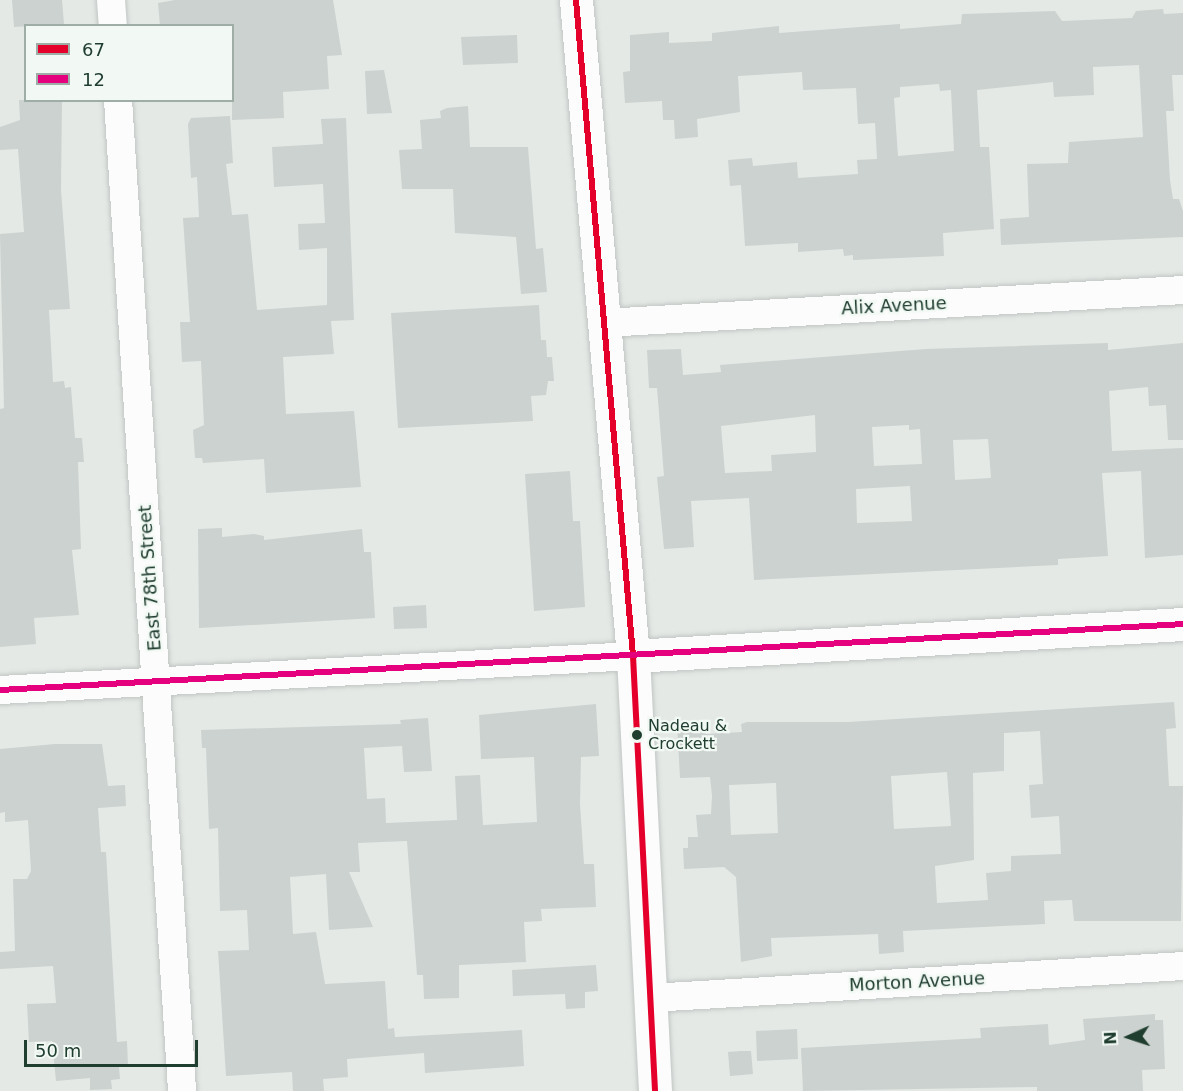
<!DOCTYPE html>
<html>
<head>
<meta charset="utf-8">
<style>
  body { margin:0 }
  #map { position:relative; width:1183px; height:1091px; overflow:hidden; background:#e4e9e6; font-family:"DejaVu Sans",sans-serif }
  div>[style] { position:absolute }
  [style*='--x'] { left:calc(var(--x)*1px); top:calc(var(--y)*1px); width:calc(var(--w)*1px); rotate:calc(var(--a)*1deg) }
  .building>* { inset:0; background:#ccd2cf }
  .roads { filter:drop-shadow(0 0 2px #c1c6c3) drop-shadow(0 0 2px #c1c6c3) }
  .street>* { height:28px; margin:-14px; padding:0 14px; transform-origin:14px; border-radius:14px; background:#fbfcfb }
  .secondary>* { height:33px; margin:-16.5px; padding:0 16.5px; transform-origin:16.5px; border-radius:16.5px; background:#fbfcfb }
  .bus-1>* { height:6px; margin:-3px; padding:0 3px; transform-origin:3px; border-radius:3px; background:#e4002b }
  .bus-2>* { height:6px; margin:-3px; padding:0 3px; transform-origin:3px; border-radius:3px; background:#e5007d }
  .dots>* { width:16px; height:16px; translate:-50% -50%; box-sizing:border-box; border:3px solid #f2f9f4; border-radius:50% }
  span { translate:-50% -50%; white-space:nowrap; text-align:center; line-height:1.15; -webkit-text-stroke:4.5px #f2f9f4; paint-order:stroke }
  .bus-label { font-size:16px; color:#203e30 }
  .left { translate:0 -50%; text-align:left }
  .street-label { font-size:18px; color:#203e30 }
  .legend { position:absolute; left:24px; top:24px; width:210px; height:78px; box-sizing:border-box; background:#f2f9f4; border:2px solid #9eaea6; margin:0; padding:8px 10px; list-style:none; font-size:18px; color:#203e30 }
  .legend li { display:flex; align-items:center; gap:12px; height:30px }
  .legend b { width:30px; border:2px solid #9eaea6 }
  .north { position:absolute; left:1099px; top:1007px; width:60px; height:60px; -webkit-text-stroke:4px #f2f9f4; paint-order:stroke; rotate:267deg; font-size:16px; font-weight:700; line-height:24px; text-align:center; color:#203e30 }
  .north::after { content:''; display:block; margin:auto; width:21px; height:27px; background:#203e30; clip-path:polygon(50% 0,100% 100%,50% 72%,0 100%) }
  .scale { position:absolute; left:24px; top:1040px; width:174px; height:27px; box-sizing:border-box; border:3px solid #203e30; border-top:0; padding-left:8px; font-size:18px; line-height:21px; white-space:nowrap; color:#203e30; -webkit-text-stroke:4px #f2f9f4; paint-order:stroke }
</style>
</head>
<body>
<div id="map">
  <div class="building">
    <i style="clip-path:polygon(12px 0,62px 0,64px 24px,14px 27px)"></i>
    <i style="clip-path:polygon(175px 0,333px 0,342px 55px,327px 56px,329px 89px,283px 92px,284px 118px,232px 120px,232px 26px,160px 26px,158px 3px)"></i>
    <i style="clip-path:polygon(evenodd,1163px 9px,1164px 14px,1183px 13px,1183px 75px,1172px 75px,1174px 111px,1166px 111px,1170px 180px,1173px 199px,1179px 199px,1183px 211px,1183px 237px,1001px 245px,1000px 219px,1029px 217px,1027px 164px,1068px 163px,1069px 142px,1143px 137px,1139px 65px,1093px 67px,1094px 95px,1054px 97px,1053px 82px,977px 90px,980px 147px,989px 147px,994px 229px,943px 233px,944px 256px,853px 260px,853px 255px,844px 256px,843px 249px,798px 252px,798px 243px,745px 246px,741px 185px,730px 186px,728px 160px,752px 158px,753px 166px,797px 162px,798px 178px,858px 174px,857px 160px,877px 159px,875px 123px,858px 124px,856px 88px,803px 90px,802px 72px,738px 76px,740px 112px,697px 119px,698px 137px,675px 139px,674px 120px,663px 120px,662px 101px,625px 103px,623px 72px,630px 71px,630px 35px,669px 32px,669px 43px,712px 41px,712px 33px,779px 26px,779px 33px,900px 24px,900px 29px,961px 24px,962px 14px,1055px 11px,1062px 21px,1132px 18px,1136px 11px,1163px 9px,939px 84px,940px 91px,951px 90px,954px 151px,898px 156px,894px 98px,900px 97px,900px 87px,939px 84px)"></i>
    <i style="clip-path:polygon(517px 35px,518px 63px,463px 65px,461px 37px)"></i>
    <i style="clip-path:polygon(384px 70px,392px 113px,367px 114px,365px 71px)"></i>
    <i style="clip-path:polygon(19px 100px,62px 100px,61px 190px,70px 309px,49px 310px,53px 382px,64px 381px,65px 388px,71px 387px,75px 438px,82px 438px,84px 462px,78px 462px,81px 549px,72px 550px,79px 615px,34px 618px,36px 644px,0 647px,0 409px,4px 408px,0 234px,24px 232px,18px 149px,0 150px,0 127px,20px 120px)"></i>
    <i style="clip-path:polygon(468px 106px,470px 147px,528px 147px,536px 249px,543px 248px,547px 292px,521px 294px,516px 237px,455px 233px,453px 189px,402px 189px,399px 150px,422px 149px,420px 120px,441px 118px,440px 111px,447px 108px)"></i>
    <i style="clip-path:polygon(230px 116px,233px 163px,226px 164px,232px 215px,248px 214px,257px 310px,327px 305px,327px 248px,299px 250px,298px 224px,325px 223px,323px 184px,274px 187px,272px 147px,323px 144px,321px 119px,346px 118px,354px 320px,331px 321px,334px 354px,283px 357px,286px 414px,354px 411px,361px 487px,266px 493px,264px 459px,203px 463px,202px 458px,195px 458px,193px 430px,204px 425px,201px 361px,182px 362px,180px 322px,190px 322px,183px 218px,199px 217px,197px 177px,191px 178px,188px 124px,191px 118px)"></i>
    <i style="clip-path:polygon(539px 305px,541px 340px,546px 340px,547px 357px,552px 357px,554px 381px,548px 381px,546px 395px,531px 396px,533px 421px,398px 428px,391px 313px)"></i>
    <i style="clip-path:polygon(evenodd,1108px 343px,1108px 350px,1183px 343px,1183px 440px,1168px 440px,1166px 405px,1149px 406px,1148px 387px,1109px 391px,1112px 451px,1183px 448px,1183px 555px,1145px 558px,1141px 471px,1102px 473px,1108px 556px,1058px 559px,1058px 565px,754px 580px,749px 498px,691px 501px,694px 547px,664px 549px,657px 477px,664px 476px,657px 388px,649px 388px,647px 350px,681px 349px,683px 375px,721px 372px,720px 365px,926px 349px,1108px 343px,815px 415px,816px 452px,771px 455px,772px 471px,725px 473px,721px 426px,815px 415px,1108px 343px,909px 425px,909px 430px,920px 429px,922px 464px,874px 466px,872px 427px,909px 425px,1108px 343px,988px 439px,991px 478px,955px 480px,953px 440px,988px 439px,1108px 343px,910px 486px,912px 521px,857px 523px,856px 489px,910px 486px)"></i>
    <i style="clip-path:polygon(570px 471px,573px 521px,580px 521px,585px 607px,534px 611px,525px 474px)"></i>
    <i style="clip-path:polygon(222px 528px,222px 537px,254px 534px,264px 536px,264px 540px,362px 529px,364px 552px,371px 552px,375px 618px,199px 628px,198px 529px)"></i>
    <i style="clip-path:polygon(426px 605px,427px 628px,394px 629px,393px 607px)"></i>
    <i style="clip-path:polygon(evenodd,1174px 702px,1176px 728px,1166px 729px,1169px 786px,1183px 786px,1181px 921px,1074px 921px,1072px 900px,1044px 901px,1045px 924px,903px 931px,904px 952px,879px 954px,878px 934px,771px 938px,772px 956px,741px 962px,736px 877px,724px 867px,684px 869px,683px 848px,688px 848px,688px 837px,698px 837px,696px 815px,711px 814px,712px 796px,710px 777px,680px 778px,677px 724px,706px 722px,706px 734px,742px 732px,741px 724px,747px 722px,848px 722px,1174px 702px,1040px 731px,1043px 784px,1029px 785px,1031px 818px,1059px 816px,1061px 854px,1011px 856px,1011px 871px,986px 873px,988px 900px,937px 903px,935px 866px,974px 860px,973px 773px,1004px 771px,1004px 733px,1040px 731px,1174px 702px,947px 772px,951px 826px,894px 829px,891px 776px,947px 772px,1174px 702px,776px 783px,778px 833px,731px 835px,729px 785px,776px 783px)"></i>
    <i style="clip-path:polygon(596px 704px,599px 756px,581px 757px,580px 804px,584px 864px,594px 864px,596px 907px,541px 909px,542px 921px,524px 922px,526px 962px,459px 965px,459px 998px,424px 999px,423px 975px,417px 975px,407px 841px,358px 843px,360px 872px,349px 872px,373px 927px,329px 930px,326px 874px,290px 877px,293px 934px,316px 932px,325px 984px,385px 981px,388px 1029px,394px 1028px,395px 1037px,522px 1030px,524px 1066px,425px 1073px,424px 1053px,347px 1059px,348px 1077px,323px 1079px,324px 1091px,293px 1091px,292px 1072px,226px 1076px,218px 951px,249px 950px,247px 910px,220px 911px,218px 828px,209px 829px,206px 748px,202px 748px,201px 730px,401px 724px,400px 720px,428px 718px,432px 771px,404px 772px,402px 746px,364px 748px,367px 799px,385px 798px,386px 823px,457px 820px,455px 776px,480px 775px,483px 825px,537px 822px,534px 757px,481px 759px,479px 715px)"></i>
    <i style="clip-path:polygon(55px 744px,102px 744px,108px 786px,125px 785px,126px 806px,98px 808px,101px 852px,106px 852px,117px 1042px,127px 1041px,128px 1066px,119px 1067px,120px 1079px,111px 1080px,112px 1089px,90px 1090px,90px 1078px,56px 1081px,52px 1041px,29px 1042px,27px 1004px,56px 1003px,53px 966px,0 969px,0 952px,15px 951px,13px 879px,27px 879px,31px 871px,28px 820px,5px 822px,5px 812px,0 813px,0 749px)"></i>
    <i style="clip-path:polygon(596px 965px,598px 991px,585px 992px,585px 1008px,566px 1009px,565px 994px,513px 996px,512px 970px)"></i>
    <i style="clip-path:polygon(1155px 1014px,1155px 1020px,1163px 1020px,1165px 1069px,1142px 1070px,1143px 1091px,1037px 1091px,1037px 1087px,803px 1091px,801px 1048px,981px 1038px,980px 1028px,1048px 1024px,1049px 1045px,1085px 1040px,1083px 1019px)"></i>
    <i style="clip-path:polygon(797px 1029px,798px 1059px,757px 1061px,756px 1031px)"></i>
    <i style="clip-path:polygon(740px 1051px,751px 1051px,753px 1074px,730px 1076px,728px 1052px)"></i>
  </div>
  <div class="roads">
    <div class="street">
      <i style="--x:111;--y:0;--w:26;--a:86"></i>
      <i style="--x:118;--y:100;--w:993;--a:86.3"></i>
      <i style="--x:604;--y:323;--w:580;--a:-3.26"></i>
      <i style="--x:0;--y:690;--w:634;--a:-3.07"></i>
      <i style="--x:651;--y:998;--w:533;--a:-3.44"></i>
    </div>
    <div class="secondary">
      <i style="--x:576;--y:0;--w:658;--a:85.03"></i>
      <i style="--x:633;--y:656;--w:436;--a:87.1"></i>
      <i style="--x:633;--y:656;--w:551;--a:-3.33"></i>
    </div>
  </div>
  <div class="bus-1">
    <i style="--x:576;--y:0;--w:658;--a:85.03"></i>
    <i style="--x:633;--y:656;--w:436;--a:87.1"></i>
  </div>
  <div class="bus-2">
    <i style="--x:0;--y:690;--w:1185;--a:-3.19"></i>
  </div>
  <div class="dots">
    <i style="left:637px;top:735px;background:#203e30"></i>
  </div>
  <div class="bus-label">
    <span class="left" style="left:648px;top:735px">Nadeau &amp;<br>Crockett</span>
  </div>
  <div class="street-label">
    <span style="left:894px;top:306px;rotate:-3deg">Alix Avenue</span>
    <span style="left:150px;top:578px;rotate:-94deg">East 78th Street</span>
    <span style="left:917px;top:982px;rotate:-3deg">Morton Avenue</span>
  </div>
  <ul class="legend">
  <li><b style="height:8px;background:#e4002b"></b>67</li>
  <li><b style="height:8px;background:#e5007d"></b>12</li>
  </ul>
  <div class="north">N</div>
  <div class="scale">50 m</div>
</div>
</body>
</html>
